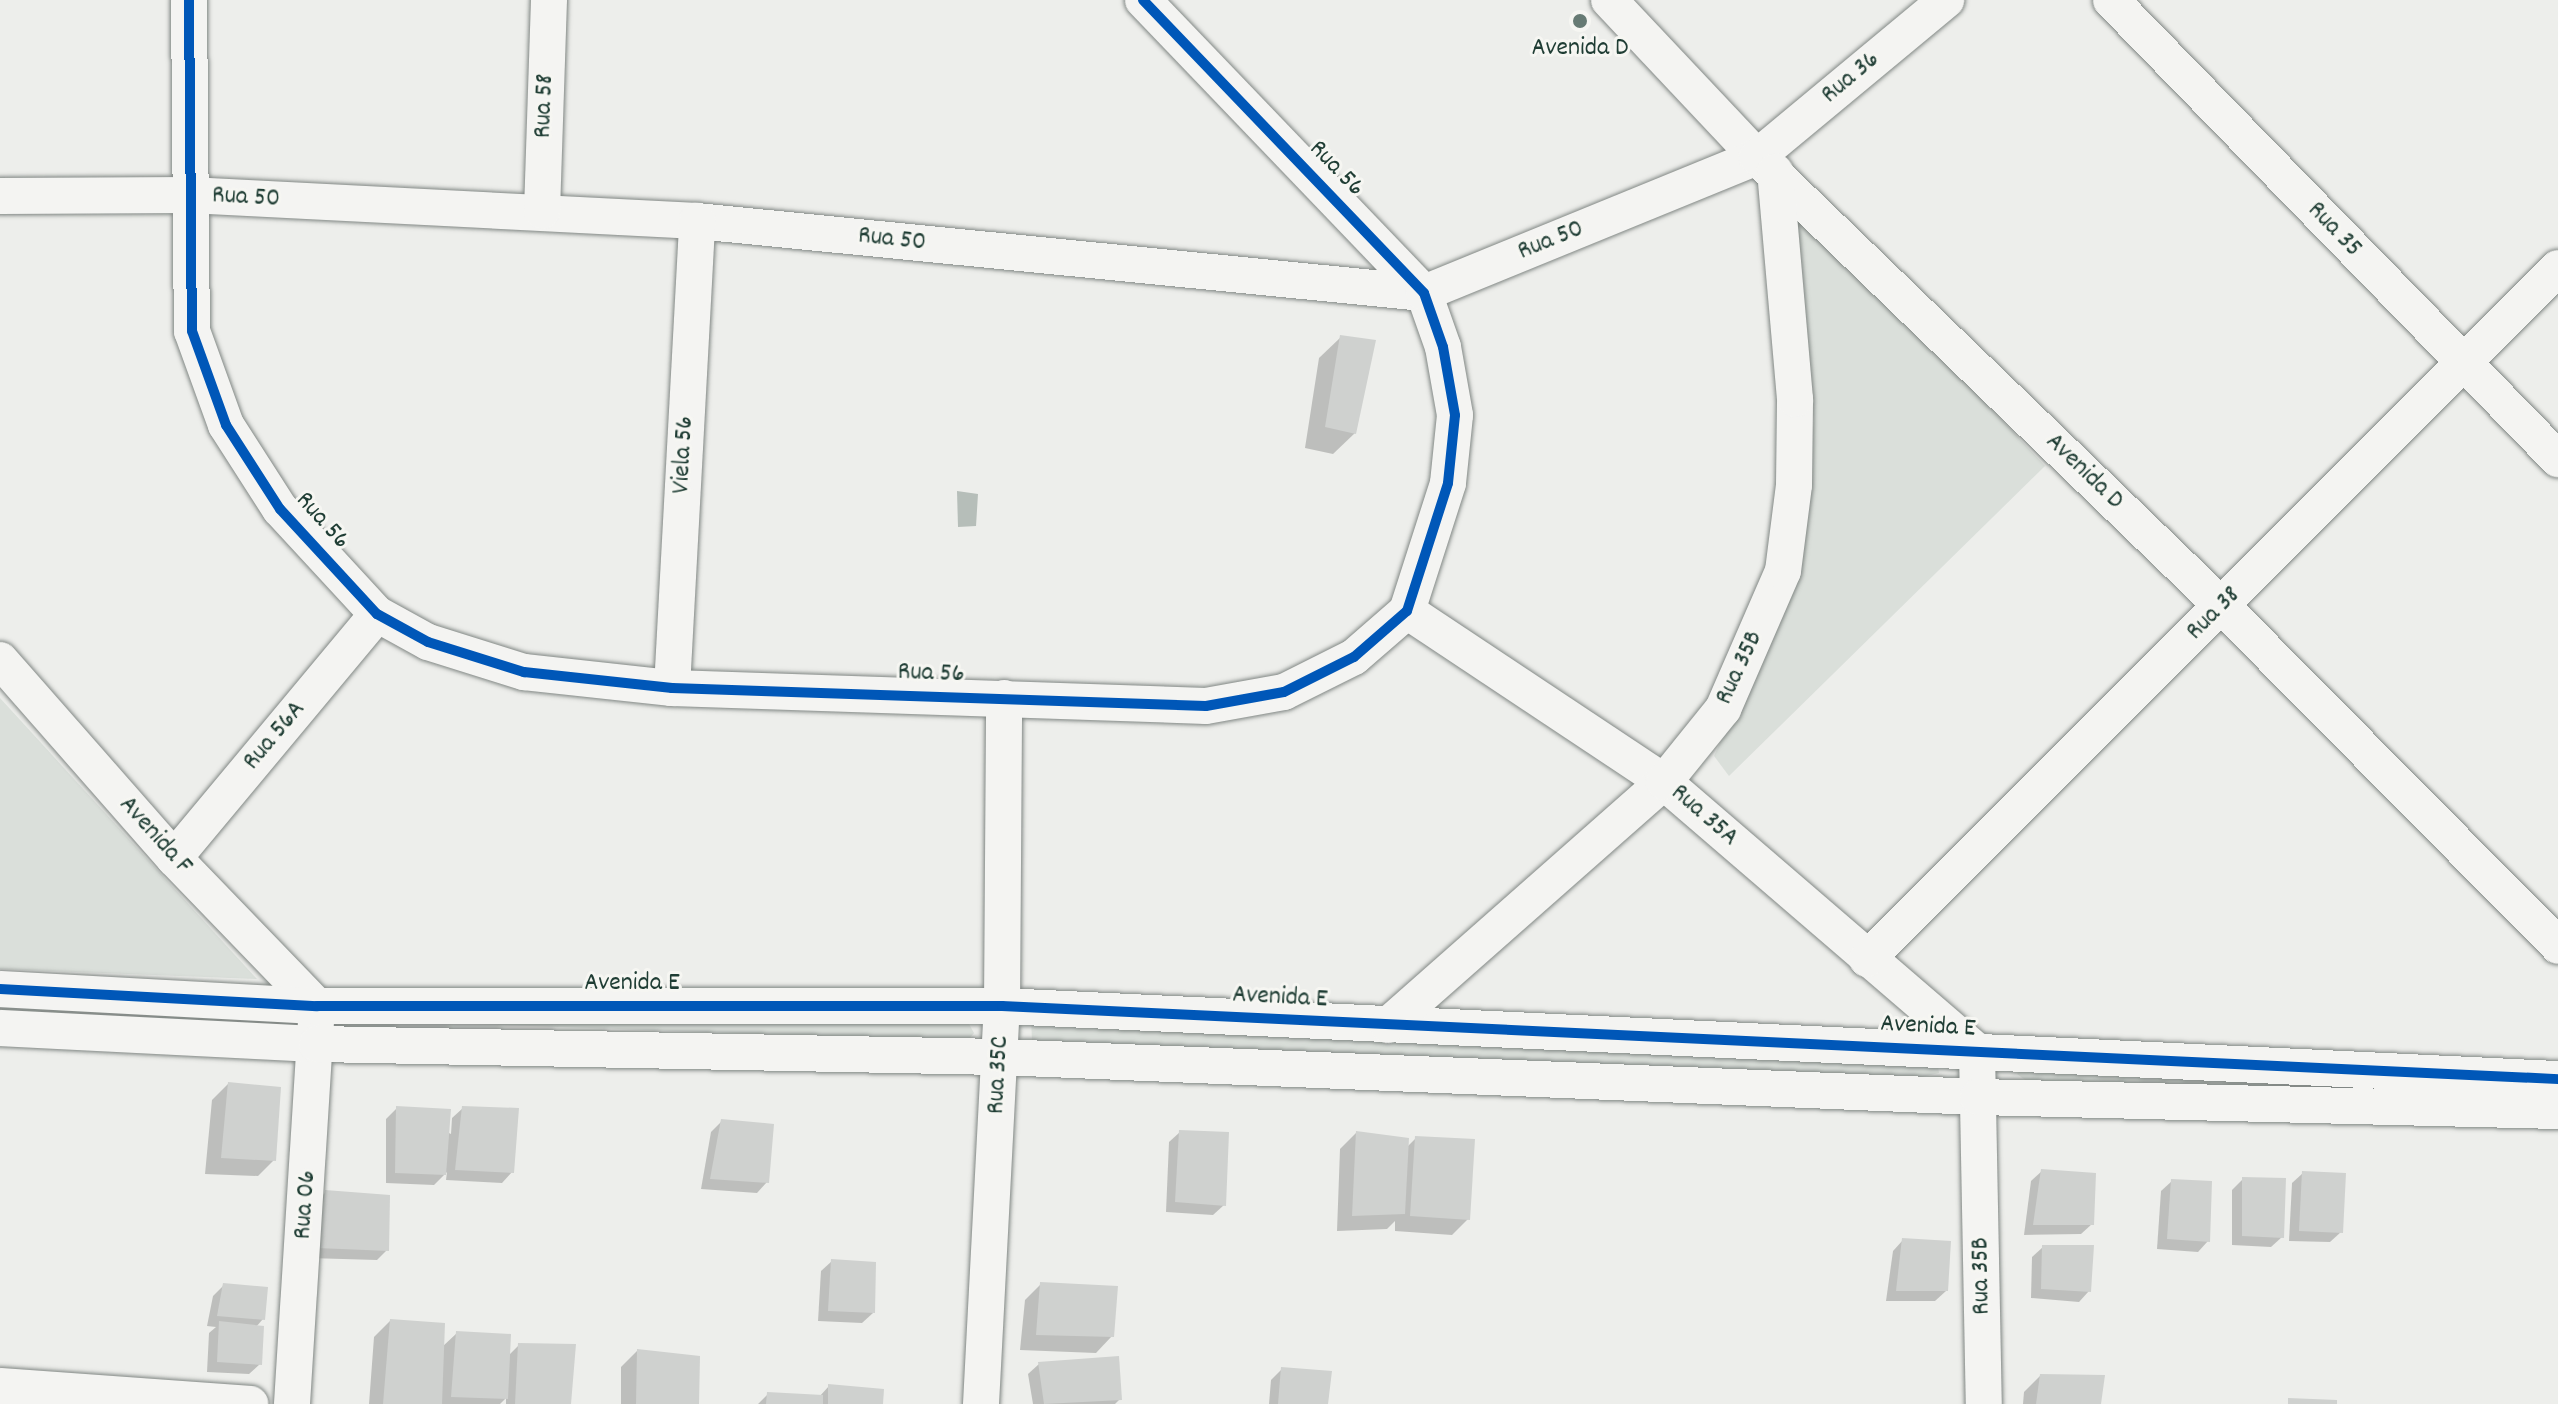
<!DOCTYPE html>
<html>
<head>
<meta charset="utf-8">
<style>
  body { margin:0 }
  #map { position:relative; width:2558px; height:1404px; overflow:hidden; background:#edeeeb; font-family:Dekko,sans-serif }
  div>[style] { position:absolute }
  [style*='--x'] { left:calc(var(--x)*1px); top:calc(var(--y)*1px); width:calc(var(--w)*1px); rotate:calc(var(--a)*1deg) }
  .green>* { inset:0; background:#dadfda }
  .water>* { inset:0; background:#b6beb9 }
  .shadow>* { inset:0; background:#0003 }
  .building>* { inset:0; background:#cfd1cf }
  .roads { filter:drop-shadow(0 0 2px #818784) drop-shadow(0 0 2px #818784) }
  .minor>* { height:36px; margin:-18px; padding:0 18px; transform-origin:18px; border-radius:18px; background:#f4f4f2 }
  .cycleway>* { height:10px; margin:-5px; padding:0 5px; transform-origin:5px; border-radius:5px; background:#0057b8 }
  .dots>* { width:22px; height:22px; translate:-50% -50%; box-sizing:border-box; border:4px solid #f6f6f2; border-radius:50% }
  span { translate:-50% -50%; white-space:nowrap; text-align:center; line-height:1.15; -webkit-text-stroke:6px #f6f6f2; paint-order:stroke }
  .poi-label { font-size:26px; color:#1f3d34 }
  .street-label { font-size:26px; color:#1f3d34 }
</style>
</head>
<body>
<div id="map">
  <div class="green">
    <i style="clip-path:polygon(1811px 216px,2045px 466px,1729px 776px,1714px 756px,1795px 579px,1814px 421px,1786px 226px)"></i>
    <i style="clip-path:polygon(0 698px,257px 979px,0 969px)"></i>
    <i style="clip-path:polygon(0 999px,298px 1018px,298px 1026px,0 1013px)"></i>
    <i style="clip-path:polygon(1031px 1019px,1938px 1066px,1939px 1073px,1922px 1077px,1577px 1065px,1067px 1043px,1032px 1040px)"></i>
    <i style="clip-path:polygon(381px 1021px,960px 1023px,969px 1024px,974px 1033px,969px 1039px,943px 1040px)"></i>
    <i style="clip-path:polygon(2026px 1065px,2558px 1099px,2028px 1082px,2017px 1074px)"></i>
  </div>
  <div class="water">
    <i style="clip-path:polygon(957px 491px,978px 494px,976px 526px,958px 527px)"></i>
  </div>
  <div class="shadow">
    <i style="clip-path:polygon(1341px 337px,1355px 433px,1333px 454px,1305px 448px,1319px 358px)"></i>
    <i style="clip-path:polygon(228px 1084px,274px 1160px,258px 1176px,205px 1174px,212px 1100px)"></i>
    <i style="clip-path:polygon(397px 1108px,451px 1134px,452px 1118px,463px 1108px,512px 1172px,502px 1183px,446px 1180px,447px 1172px,434px 1185px,386px 1183px,386px 1119px)"></i>
    <i style="clip-path:polygon(722px 1121px,767px 1182px,757px 1193px,701px 1189px,711px 1132px)"></i>
    <i style="clip-path:polygon(1180px 1132px,1224px 1205px,1213px 1215px,1166px 1212px,1169px 1142px)"></i>
    <i style="clip-path:polygon(1356px 1133px,1406px 1148px,1416px 1138px,1468px 1219px,1452px 1235px,1395px 1231px,1395px 1221px,1387px 1229px,1337px 1231px,1340px 1149px)"></i>
    <i style="clip-path:polygon(2042px 1171px,2092px 1224px,2081px 1234px,2024px 1235px,2031px 1181px)"></i>
    <i style="clip-path:polygon(2303px 1173px,2341px 1232px,2330px 1242px,2289px 1241px,2292px 1183px)"></i>
    <i style="clip-path:polygon(2243px 1179px,2282px 1237px,2271px 1247px,2232px 1245px,2232px 1190px)"></i>
    <i style="clip-path:polygon(2172px 1181px,2208px 1241px,2198px 1252px,2157px 1249px,2161px 1191px)"></i>
    <i style="clip-path:polygon(326px 1192px,387px 1250px,377px 1260px,308px 1258px,315px 1202px)"></i>
    <i style="clip-path:polygon(1903px 1240px,1946px 1291px,1935px 1301px,1886px 1301px,1893px 1251px)"></i>
    <i style="clip-path:polygon(2043px 1247px,2089px 1291px,2079px 1302px,2031px 1298px,2032px 1257px)"></i>
    <i style="clip-path:polygon(832px 1261px,873px 1313px,862px 1323px,818px 1321px,821px 1271px)"></i>
    <i style="clip-path:polygon(1041px 1284px,1112px 1336px,1096px 1353px,1020px 1350px,1025px 1300px)"></i>
    <i style="clip-path:polygon(224px 1285px,263px 1319px,256px 1327px,260px 1364px,249px 1374px,207px 1372px,209px 1333px,216px 1327px,207px 1326px,213px 1296px)"></i>
    <i style="clip-path:polygon(390px 1321px,442px 1347px,457px 1333px,508px 1356px,519px 1345px,569px 1404px,506px 1404px,506px 1398px,500px 1404px,369px 1404px,374px 1337px)"></i>
    <i style="clip-path:polygon(637px 1351px,697px 1404px,621px 1404px,621px 1367px)"></i>
    <i style="clip-path:polygon(1039px 1364px,1120px 1399px,1115px 1404px,1033px 1404px,1028px 1374px)"></i>
    <i style="clip-path:polygon(1282px 1369px,1326px 1404px,1269px 1404px,1271px 1380px)"></i>
    <i style="clip-path:polygon(2040px 1376px,2099px 1404px,2023px 1404px,2024px 1392px)"></i>
    <i style="clip-path:polygon(829px 1386px,881px 1404px,758px 1404px,768px 1394px,819px 1397px)"></i>
  </div>
  <div class="building">
    <i style="clip-path:polygon(1340px 335px,1376px 340px,1356px 434px,1325px 427px)"></i>
    <i style="clip-path:polygon(228px 1082px,281px 1087px,276px 1161px,221px 1158px)"></i>
    <i style="clip-path:polygon(396px 1106px,451px 1109px,446px 1175px,395px 1173px)"></i>
    <i style="clip-path:polygon(462px 1106px,519px 1108px,514px 1173px,455px 1170px)"></i>
    <i style="clip-path:polygon(721px 1119px,774px 1124px,769px 1183px,710px 1179px)"></i>
    <i style="clip-path:polygon(1179px 1130px,1229px 1132px,1226px 1206px,1175px 1202px)"></i>
    <i style="clip-path:polygon(1356px 1131px,1409px 1138px,1405px 1214px,1352px 1216px)"></i>
    <i style="clip-path:polygon(1415px 1136px,1475px 1139px,1470px 1220px,1410px 1216px)"></i>
    <i style="clip-path:polygon(2041px 1169px,2096px 1173px,2094px 1225px,2033px 1225px)"></i>
    <i style="clip-path:polygon(2302px 1171px,2346px 1173px,2343px 1233px,2299px 1231px)"></i>
    <i style="clip-path:polygon(2242px 1177px,2286px 1178px,2284px 1238px,2242px 1236px)"></i>
    <i style="clip-path:polygon(2171px 1179px,2212px 1181px,2210px 1242px,2167px 1239px)"></i>
    <i style="clip-path:polygon(325px 1190px,390px 1195px,389px 1251px,317px 1248px)"></i>
    <i style="clip-path:polygon(1902px 1238px,1951px 1241px,1948px 1291px,1896px 1291px)"></i>
    <i style="clip-path:polygon(2042px 1245px,2094px 1245px,2091px 1292px,2041px 1289px)"></i>
    <i style="clip-path:polygon(831px 1259px,876px 1262px,875px 1313px,828px 1311px)"></i>
    <i style="clip-path:polygon(1040px 1282px,1118px 1286px,1114px 1337px,1036px 1335px)"></i>
    <i style="clip-path:polygon(223px 1283px,268px 1287px,265px 1320px,217px 1316px)"></i>
    <i style="clip-path:polygon(390px 1319px,445px 1323px,442px 1404px,383px 1404px)"></i>
    <i style="clip-path:polygon(219px 1321px,264px 1326px,262px 1365px,217px 1362px)"></i>
    <i style="clip-path:polygon(456px 1331px,511px 1334px,508px 1399px,451px 1397px)"></i>
    <i style="clip-path:polygon(518px 1343px,576px 1344px,571px 1404px,515px 1404px)"></i>
    <i style="clip-path:polygon(637px 1349px,700px 1356px,699px 1404px,636px 1404px)"></i>
    <i style="clip-path:polygon(1119px 1356px,1122px 1400px,1044px 1404px,1038px 1362px)"></i>
    <i style="clip-path:polygon(1281px 1367px,1332px 1371px,1328px 1404px,1278px 1404px)"></i>
    <i style="clip-path:polygon(2040px 1374px,2105px 1375px,2101px 1404px,2036px 1404px)"></i>
    <i style="clip-path:polygon(828px 1384px,884px 1389px,883px 1404px,828px 1404px)"></i>
    <i style="clip-path:polygon(767px 1392px,823px 1395px,823px 1404px,766px 1404px)"></i>
    <i style="clip-path:polygon(2288px 1398px,2337px 1400px,2337px 1404px,2288px 1404px)"></i>
  </div>
  <div class="roads">
    <div class="minor">
      <i style="--x:189;--y:0;--w:331;--a:89.5"></i>
      <i style="--x:192;--y:331;--w:100;--a:70.1"></i>
      <i style="--x:226;--y:425;--w:100;--a:57.3"></i>
      <i style="--x:280;--y:509;--w:143;--a:47.3"></i>
      <i style="--x:377;--y:614;--w:58;--a:28.8"></i>
      <i style="--x:428;--y:642;--w:101;--a:17.4"></i>
      <i style="--x:524;--y:672;--w:149;--a:6.2"></i>
      <i style="--x:672;--y:688;--w:534;--a:1.93"></i>
      <i style="--x:1206;--y:706;--w:79;--a:-10.2"></i>
      <i style="--x:1284;--y:692;--w:78;--a:-26.6"></i>
      <i style="--x:1354;--y:657;--w:70;--a:-41"></i>
      <i style="--x:1407;--y:611;--w:134;--a:-72.2"></i>
      <i style="--x:1448;--y:483;--w:68;--a:-84.1"></i>
      <i style="--x:1455;--y:415;--w:69;--a:-100"></i>
      <i style="--x:1443;--y:347;--w:57;--a:-109.4"></i>
      <i style="--x:1424;--y:293;--w:406;--a:-133.8"></i>
      <i style="--x:1609;--y:0;--w:216;--a:46.7"></i>
      <i style="--x:1757;--y:157;--w:646;--a:44"></i>
      <i style="--x:2222;--y:606;--w:478;--a:45.3"></i>
      <i style="--x:2111;--y:0;--w:641;--a:45.76"></i>
      <i style="--x:0;--y:196;--w:189;--a:-0.3"></i>
      <i style="--x:189;--y:195;--w:509;--a:2.93"></i>
      <i style="--x:697;--y:221;--w:731;--a:5.66"></i>
      <i style="--x:1424;--y:293;--w:360;--a:-22.2"></i>
      <i style="--x:1757;--y:157;--w:246;--a:-39.7"></i>
      <i style="--x:542;--y:211;--w:211;--a:-88.1"></i>
      <i style="--x:1407;--y:611;--w:309;--a:33.6"></i>
      <i style="--x:1664;--y:782;--w:413;--a:40.7"></i>
      <i style="--x:1977;--y:1051;--w:353;--a:88.9"></i>
      <i style="--x:0;--y:660;--w:264;--a:48.7"></i>
      <i style="--x:174;--y:858;--w:206;--a:46"></i>
      <i style="--x:317;--y:1006;--w:399;--a:93.6"></i>
      <i style="--x:672;--y:688;--w:468;--a:-86.9"></i>
      <i style="--x:174;--y:858;--w:317;--a:-50.2"></i>
      <i style="--x:1867;--y:959;--w:977;--a:-45"></i>
      <i style="--x:0;--y:989;--w:317;--a:3.1"></i>
      <i style="--x:317;--y:1006;--w:685;--a:0"></i>
      <i style="--x:1002;--y:1006;--w:1558;--a:2.69"></i>
      <i style="--x:1388;--y:1025;--w:368;--a:-41.4"></i>
      <i style="--x:1664;--y:782;--w:94;--a:-51.1"></i>
      <i style="--x:1723;--y:709;--w:150;--a:-66.5"></i>
      <i style="--x:1783;--y:571;--w:87;--a:-82.7"></i>
      <i style="--x:1794;--y:485;--w:86;--a:-89.3"></i>
      <i style="--x:1795;--y:399;--w:228;--a:-95"></i>
      <i style="--x:0;--y:1028;--w:317;--a:2.9"></i>
      <i style="--x:317;--y:1044;--w:683;--a:1.09"></i>
      <i style="--x:1000;--y:1057;--w:979;--a:2.34"></i>
      <i style="--x:1978;--y:1097;--w:580;--a:1.38"></i>
      <i style="--x:0;--y:1386;--w:251;--a:4.1"></i>
      <i style="--x:981;--y:1404;--w:399;--a:-87"></i>
      <i style="--x:1002;--y:1006;--w:308;--a:-89.6"></i>
    </div>
  </div>
  <div class="cycleway">
    <i style="--x:189;--y:0;--w:331;--a:89.5"></i>
    <i style="--x:192;--y:331;--w:100;--a:70.1"></i>
    <i style="--x:226;--y:425;--w:100;--a:57.3"></i>
    <i style="--x:280;--y:509;--w:143;--a:47.3"></i>
    <i style="--x:377;--y:614;--w:58;--a:28.8"></i>
    <i style="--x:428;--y:642;--w:101;--a:17.4"></i>
    <i style="--x:524;--y:672;--w:149;--a:6.2"></i>
    <i style="--x:672;--y:688;--w:534;--a:1.93"></i>
    <i style="--x:1206;--y:706;--w:79;--a:-10.2"></i>
    <i style="--x:1284;--y:692;--w:78;--a:-26.6"></i>
    <i style="--x:1354;--y:657;--w:70;--a:-41"></i>
    <i style="--x:1407;--y:611;--w:134;--a:-72.2"></i>
    <i style="--x:1448;--y:483;--w:68;--a:-84.1"></i>
    <i style="--x:1455;--y:415;--w:69;--a:-100"></i>
    <i style="--x:1443;--y:347;--w:57;--a:-109.4"></i>
    <i style="--x:1424;--y:293;--w:406;--a:-133.8"></i>
    <i style="--x:0;--y:989;--w:317;--a:3.1"></i>
    <i style="--x:317;--y:1006;--w:685;--a:0"></i>
    <i style="--x:1002;--y:1006;--w:1558;--a:2.69"></i>
  </div>
  <div class="dots">
    <i style="left:1580px;top:21px;background:#677b74"></i>
  </div>
  <div class="poi-label">
    <span style="left:1580px;top:49px">Avenida D</span>
  </div>
  <div class="street-label">
    <span style="left:1851px;top:78px;rotate:-40deg">Rua 36</span>
    <span style="left:545px;top:106px;rotate:-88deg">Rua 58</span>
    <span style="left:1336px;top:169px;rotate:46deg">Rua 56</span>
    <span style="left:246px;top:198px;rotate:3deg">Rua 50</span>
    <span style="left:2334px;top:230px;rotate:46deg">Rua 35</span>
    <span style="left:892px;top:240px;rotate:6deg">Rua 50</span>
    <span style="left:1551px;top:241px;rotate:-22deg">Rua 50</span>
    <span style="left:684px;top:455px;rotate:-87deg">Viela 56</span>
    <span style="left:2084px;top:472px;rotate:44deg">Avenida D</span>
    <span style="left:322px;top:521px;rotate:48deg">Rua 56</span>
    <span style="left:2214px;top:614px;rotate:-45deg">Rua 38</span>
    <span style="left:1740px;top:668px;rotate:-65deg">Rua 35B</span>
    <span style="left:931px;top:674px;rotate:2deg">Rua 56</span>
    <span style="left:275px;top:736px;rotate:-50deg">Rua 56A</span>
    <span style="left:1704px;top:816px;rotate:41deg">Rua 35A</span>
    <span style="left:155px;top:836px;rotate:48deg">Avenida F</span>
    <span style="left:632px;top:984px">Avenida E</span>
    <span style="left:1280px;top:998px;rotate:3deg">Avenida E</span>
    <span style="left:1928px;top:1027px;rotate:3deg">Avenida E</span>
    <span style="left:999px;top:1075px;rotate:-87deg">Rua 35C</span>
    <span style="left:306px;top:1205px;rotate:-86deg">Rua 06</span>
    <span style="left:1982px;top:1276px;rotate:-91deg">Rua 35B</span>
  </div>
</div>
</body>
</html>
